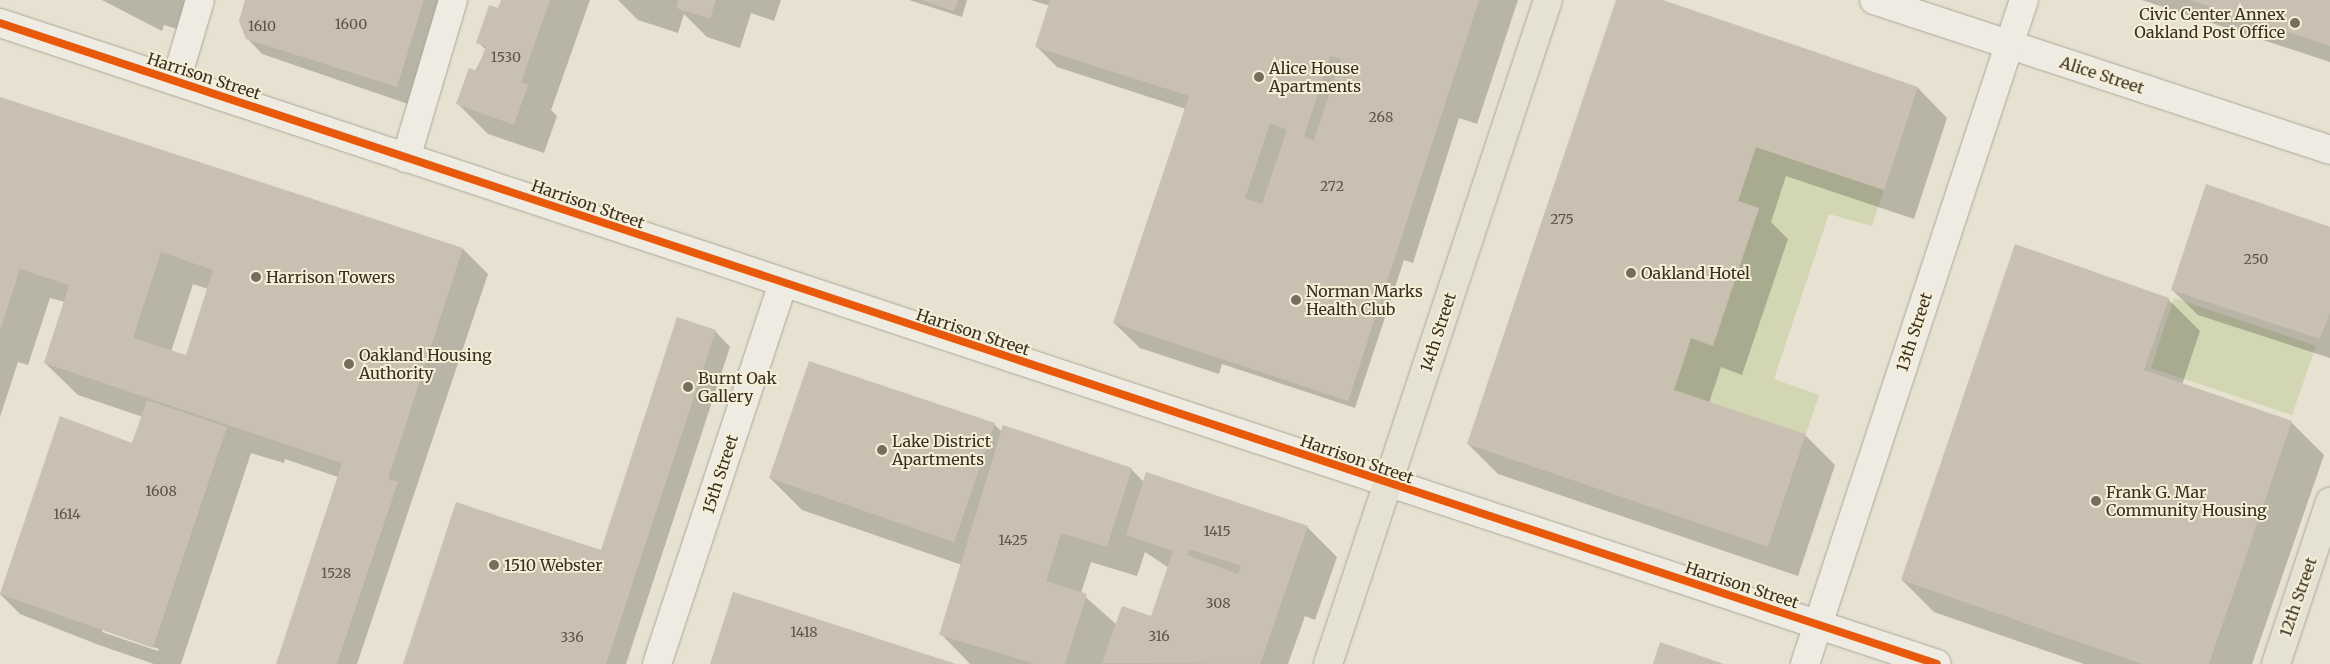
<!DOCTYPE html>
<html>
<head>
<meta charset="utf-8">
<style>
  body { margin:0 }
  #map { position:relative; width:2330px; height:664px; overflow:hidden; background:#e6e1d0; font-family:Merriweather,serif }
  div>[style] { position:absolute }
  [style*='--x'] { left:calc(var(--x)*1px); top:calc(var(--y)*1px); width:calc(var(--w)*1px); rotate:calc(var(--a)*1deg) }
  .green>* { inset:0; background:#d3d6b3 }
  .shadow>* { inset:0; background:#0003 }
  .building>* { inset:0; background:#cac0b1 }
  .roads { filter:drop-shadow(0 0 1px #aca699) drop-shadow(0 0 1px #aca699) }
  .minor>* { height:28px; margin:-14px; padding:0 14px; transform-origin:14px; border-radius:14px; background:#eeebe2 }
  .major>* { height:28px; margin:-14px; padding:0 14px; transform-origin:14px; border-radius:14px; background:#e5e2d4 }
  .cycleway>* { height:8px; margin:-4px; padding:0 4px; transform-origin:4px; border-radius:4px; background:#e8590c }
  .dots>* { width:14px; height:14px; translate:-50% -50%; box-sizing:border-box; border:2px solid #f6efd8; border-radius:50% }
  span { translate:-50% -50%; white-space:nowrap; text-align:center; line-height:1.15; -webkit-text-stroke:4px #f6efd8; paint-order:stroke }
  .number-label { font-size:14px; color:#5f5345 }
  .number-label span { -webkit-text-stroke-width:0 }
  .poi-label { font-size:16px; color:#3b2f21 }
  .right { translate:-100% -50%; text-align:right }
  .left { translate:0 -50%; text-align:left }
  .street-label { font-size:16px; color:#3b2f21 }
</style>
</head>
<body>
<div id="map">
  <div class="green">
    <i style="clip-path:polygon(1756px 147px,1884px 190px,1872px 226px,1829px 214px,1774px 379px,1819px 395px,1806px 434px,1674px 390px,1691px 338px,1712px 346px,1759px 208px,1738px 201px)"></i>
    <i style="clip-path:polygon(2174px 298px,2316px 346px,2292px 415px,2151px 368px)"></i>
  </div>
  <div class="shadow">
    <i style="clip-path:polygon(102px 0,187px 0,177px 29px,164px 25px,162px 31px)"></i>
    <i style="clip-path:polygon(246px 0,452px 0,417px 107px,262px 54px,247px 38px)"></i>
    <i style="clip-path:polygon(503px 0,590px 0,551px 110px,557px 116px,544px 153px,488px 134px,458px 104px,486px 50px,478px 42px)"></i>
    <i style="clip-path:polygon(618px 0,781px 0,774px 21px,751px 13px,740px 48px,707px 37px,684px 14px,678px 33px,638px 20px)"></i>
    <i style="clip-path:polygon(909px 0,967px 0,962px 17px)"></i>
    <i style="clip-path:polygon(1031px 0,1518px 0,1477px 124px,1459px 118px,1413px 263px,1404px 260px,1355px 408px,1222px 364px,1219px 374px,1140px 348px,1114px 323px,1186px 109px,1057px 67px,1036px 46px,1050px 6px)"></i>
    <i style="clip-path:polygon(1618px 0,1659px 0,1918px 88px,1947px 118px,1914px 219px,1786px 176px,1771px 222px,1788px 239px,1742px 375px,1721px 367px,1709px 403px,1805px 435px,1835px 465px,1798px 576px,1498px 474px,1468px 444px)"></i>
    <i style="clip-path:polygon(2330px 0,2330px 62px,2142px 0)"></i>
    <i style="clip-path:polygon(evenodd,0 98px,463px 249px,488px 274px,357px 664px,277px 664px,338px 477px,285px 459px,284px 463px,251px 453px,181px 664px,154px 664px,99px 645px,20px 614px,0 594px,61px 418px,132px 444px,143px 417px,78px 395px,45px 363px,65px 302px,50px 298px,28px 365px,18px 362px,0 417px,0 98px,193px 284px,208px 289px,187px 357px,171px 352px,193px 284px,0 98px,102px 629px,159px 649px,158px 651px,102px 632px,102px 629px)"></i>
    <i style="clip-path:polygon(2330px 229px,2330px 358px,2198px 315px,2172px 290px)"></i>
    <i style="clip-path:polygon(2168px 299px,2200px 331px,2182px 385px,2292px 423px,2324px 455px,2252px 664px,2084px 664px,1934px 612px,1902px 580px)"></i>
    <i style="clip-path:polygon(715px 331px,730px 347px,626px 664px,404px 664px,602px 551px)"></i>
    <i style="clip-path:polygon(evenodd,994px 424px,1002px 432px,1131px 469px,1144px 482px,1307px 527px,1337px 557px,1315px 620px,1305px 616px,1288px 664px,970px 664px,941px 634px,962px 565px,802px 510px,770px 478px,994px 424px,1145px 552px,1169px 568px,1156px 619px,1117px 625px,1081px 593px,1091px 562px,1137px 576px,1145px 552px)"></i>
  </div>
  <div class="building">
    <i style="clip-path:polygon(245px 0,424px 0,397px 87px,246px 39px,239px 21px)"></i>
    <i style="clip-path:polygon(501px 0,550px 0,521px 82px,528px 85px,514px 125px,456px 104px,469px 68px,477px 71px,486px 46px,476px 43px,489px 5px,498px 8px)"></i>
    <i style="clip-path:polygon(678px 0,716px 0,710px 19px,676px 8px)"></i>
    <i style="clip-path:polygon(922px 0,958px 0,954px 11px)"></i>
    <i style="clip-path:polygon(evenodd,1050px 0,1479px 0,1348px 401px,1113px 323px,1189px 96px,1035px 47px,1050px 0,1330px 56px,1341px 59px,1314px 140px,1304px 137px,1330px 56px,1050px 0,1270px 123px,1287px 130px,1262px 204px,1245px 198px,1270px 123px)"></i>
    <i style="clip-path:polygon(1616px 0,1663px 0,1918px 87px,1884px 190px,1756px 147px,1738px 201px,1759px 208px,1713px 346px,1691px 338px,1674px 390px,1806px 434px,1768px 547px,1467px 444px)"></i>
    <i style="clip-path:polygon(2190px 0,2330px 0,2330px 46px)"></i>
    <i style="clip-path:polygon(evenodd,0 97px,463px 248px,388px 479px,398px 482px,337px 664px,276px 664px,342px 463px,44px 363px,69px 285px,20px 269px,0 330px,0 97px,161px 252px,213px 270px,186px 355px,133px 338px,161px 252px)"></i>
    <i style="clip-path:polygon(2206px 184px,2330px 227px,2330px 312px,2320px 339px,2171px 290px)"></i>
    <i style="clip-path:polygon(2015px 244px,2169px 298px,2144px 370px,2292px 421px,2209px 664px,2142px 664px,1901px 580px)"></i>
    <i style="clip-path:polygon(677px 317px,716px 330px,606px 664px,403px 664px,456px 502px,601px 550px)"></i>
    <i style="clip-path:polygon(809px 361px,995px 423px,954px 542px,769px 478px)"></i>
    <i style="clip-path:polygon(147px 400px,227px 427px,153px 648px,0 594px,60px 416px,132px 443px)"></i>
    <i style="clip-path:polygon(1003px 425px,1132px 468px,1107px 547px,1061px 533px,1046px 581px,1087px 594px,1065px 664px,1035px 664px,939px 635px)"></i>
    <i style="clip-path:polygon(evenodd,1146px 472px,1308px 526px,1260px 664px,1102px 663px,1122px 606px,1151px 616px,1173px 551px,1126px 535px,1146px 472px,1189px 549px,1241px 566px,1238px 574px,1187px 555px,1189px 549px)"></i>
    <i style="clip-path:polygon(733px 592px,759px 600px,956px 664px,710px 664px)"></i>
    <i style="clip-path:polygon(1660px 642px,1724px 664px,1653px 664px)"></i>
  </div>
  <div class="roads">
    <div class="minor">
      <i style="--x:1874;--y:0;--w:480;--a:18.2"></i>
      <i style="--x:0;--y:23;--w:2040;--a:18.31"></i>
      <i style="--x:176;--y:81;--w:84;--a:-73.5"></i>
      <i style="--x:406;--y:158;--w:165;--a:-73.4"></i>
      <i style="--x:657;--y:664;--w:400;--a:-71.7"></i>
      <i style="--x:1805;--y:664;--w:699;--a:-71.75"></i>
    </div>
    <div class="major">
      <i style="--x:1328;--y:664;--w:699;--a:-71.67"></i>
      <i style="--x:2276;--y:664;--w:171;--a:-71.6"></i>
    </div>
  </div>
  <div class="cycleway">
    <i style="--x:0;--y:23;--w:2040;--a:18.31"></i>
  </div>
  <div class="dots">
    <i style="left:2295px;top:23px;background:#776d5e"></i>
    <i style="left:1259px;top:77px;background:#776d5e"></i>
    <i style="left:1631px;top:273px;background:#776d5e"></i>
    <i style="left:256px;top:277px;background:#776d5e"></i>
    <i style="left:1296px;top:300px;background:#776d5e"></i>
    <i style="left:349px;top:364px;background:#776d5e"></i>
    <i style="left:688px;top:387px;background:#776d5e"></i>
    <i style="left:882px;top:450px;background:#776d5e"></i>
    <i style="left:2096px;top:501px;background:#776d5e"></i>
    <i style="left:494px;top:565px;background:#776d5e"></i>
  </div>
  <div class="number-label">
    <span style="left:351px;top:24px">1600</span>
    <span style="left:262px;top:26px">1610</span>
    <span style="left:506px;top:57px">1530</span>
    <span style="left:1381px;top:117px">268</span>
    <span style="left:1332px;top:186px">272</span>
    <span style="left:1562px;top:219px">275</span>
    <span style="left:2256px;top:259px">250</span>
    <span style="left:161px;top:491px">1608</span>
    <span style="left:67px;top:514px">1614</span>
    <span style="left:1217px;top:531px">1415</span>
    <span style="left:1013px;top:540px">1425</span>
    <span style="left:336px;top:573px">1528</span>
    <span style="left:1218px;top:603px">308</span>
    <span style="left:804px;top:632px">1418</span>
    <span style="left:1159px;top:636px">316</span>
    <span style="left:572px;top:637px">336</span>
  </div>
  <div class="poi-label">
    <span class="right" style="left:2285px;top:23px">Civic Center Annex<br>Oakland Post Office</span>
    <span class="left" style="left:1269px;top:77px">Alice House<br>Apartments</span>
    <span class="left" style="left:1641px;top:273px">Oakland Hotel</span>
    <span class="left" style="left:266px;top:277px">Harrison Towers</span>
    <span class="left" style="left:1306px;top:300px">Norman Marks<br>Health Club</span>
    <span class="left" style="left:359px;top:364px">Oakland Housing<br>Authority</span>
    <span class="left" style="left:698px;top:387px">Burnt Oak<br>Gallery</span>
    <span class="left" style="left:892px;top:450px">Lake District<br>Apartments</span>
    <span class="left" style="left:2106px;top:501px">Frank G. Mar<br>Community Housing</span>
    <span class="left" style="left:504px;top:565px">1510 Webster</span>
  </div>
  <div class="street-label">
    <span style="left:2102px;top:75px;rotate:18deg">Alice Street</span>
    <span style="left:204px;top:76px;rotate:18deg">Harrison Street</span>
    <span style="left:588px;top:204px;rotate:19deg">Harrison Street</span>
    <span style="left:973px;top:332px;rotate:18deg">Harrison Street</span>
    <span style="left:1438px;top:332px;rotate:-72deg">14th Street</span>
    <span style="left:1914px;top:332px;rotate:-72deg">13th Street</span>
    <span style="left:1357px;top:459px;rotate:19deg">Harrison Street</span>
    <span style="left:720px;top:474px;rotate:-72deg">15th Street</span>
    <span style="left:1742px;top:585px;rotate:18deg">Harrison Street</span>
    <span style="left:2298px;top:597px;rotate:-71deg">12th Street</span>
  </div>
</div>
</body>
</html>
